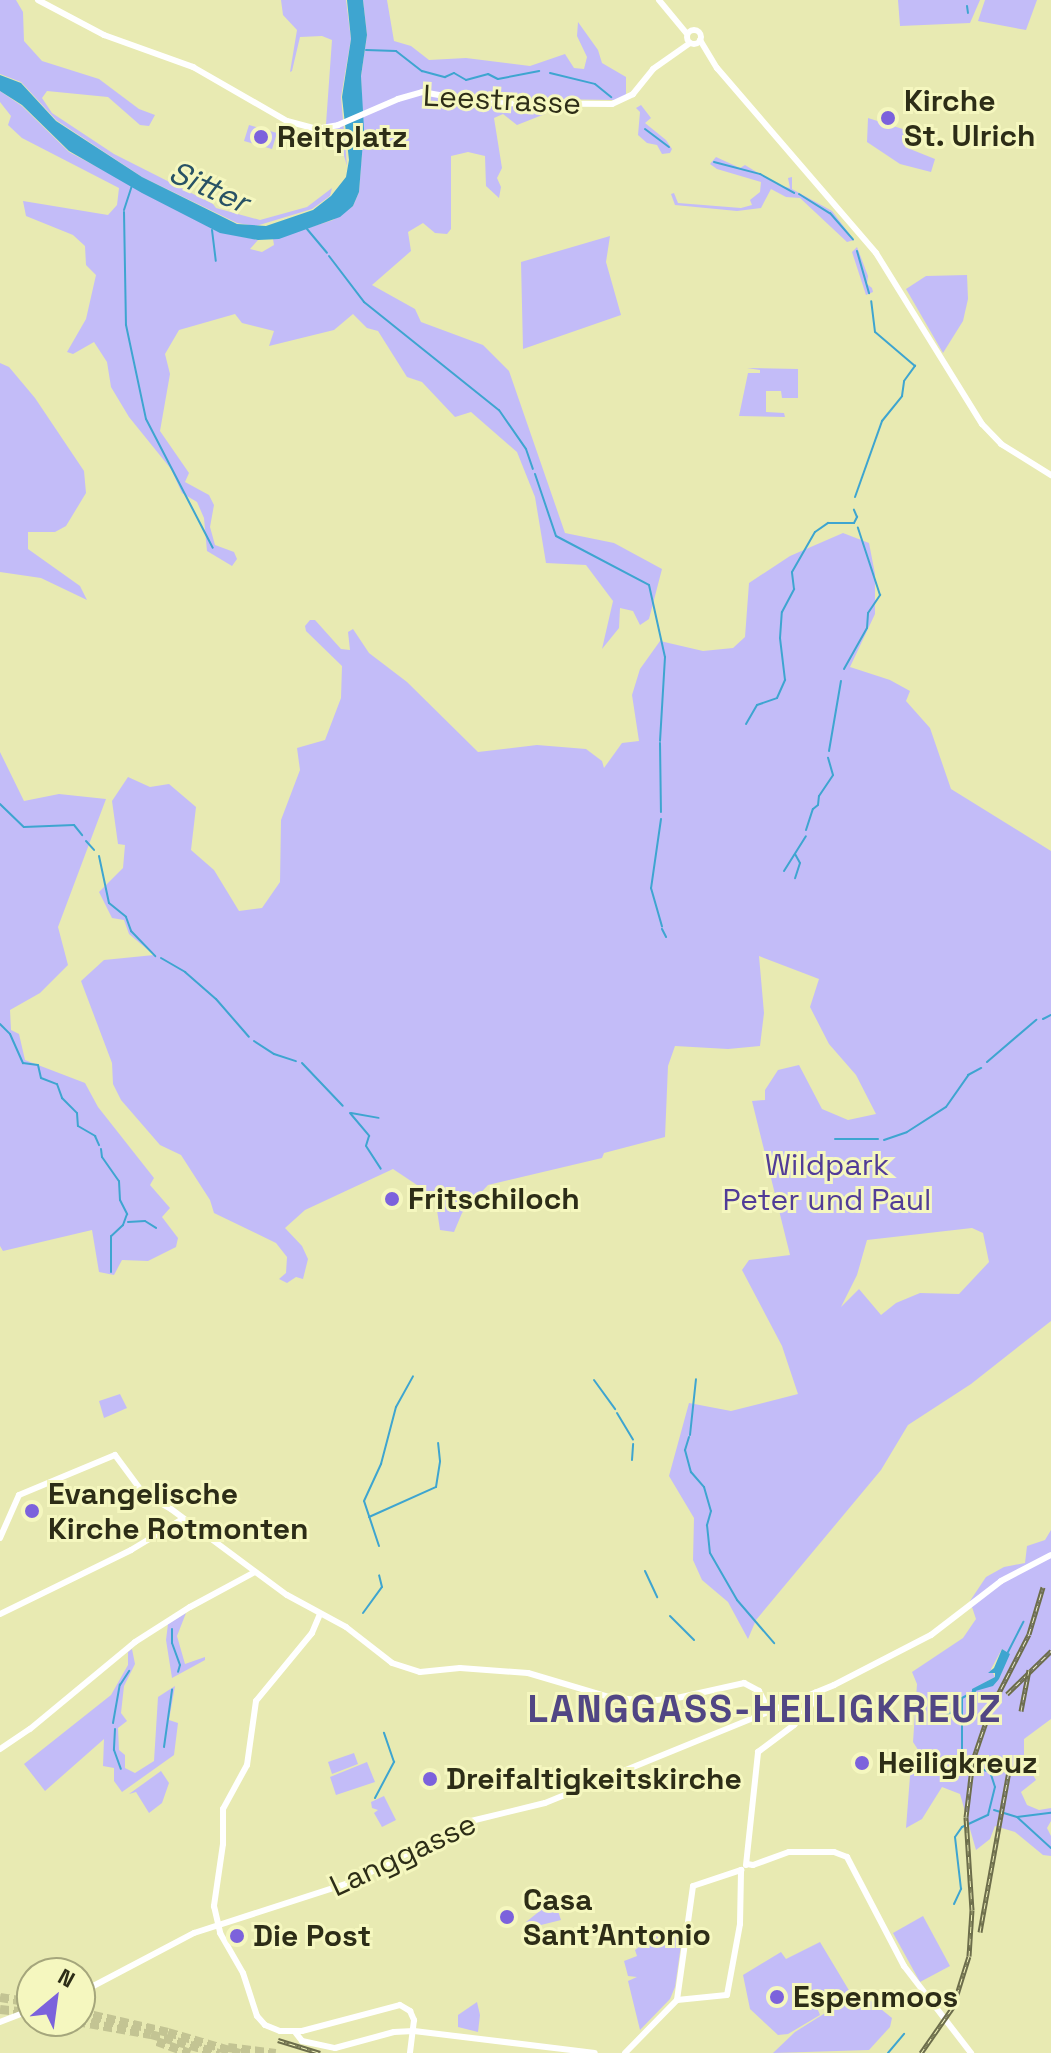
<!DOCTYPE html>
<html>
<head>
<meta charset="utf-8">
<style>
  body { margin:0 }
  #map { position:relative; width:1051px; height:2053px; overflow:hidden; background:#e8eab2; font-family:"Space Grotesk",sans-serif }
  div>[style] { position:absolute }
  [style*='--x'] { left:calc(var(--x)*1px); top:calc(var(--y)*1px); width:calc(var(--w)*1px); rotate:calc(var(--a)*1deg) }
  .green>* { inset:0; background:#c3bcf8 }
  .water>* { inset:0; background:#3ea5d0 }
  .stream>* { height:2px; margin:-1px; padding:0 1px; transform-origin:1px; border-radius:1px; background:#3ea5d0 }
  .highway-tunnel>* { height:9px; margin-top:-4.5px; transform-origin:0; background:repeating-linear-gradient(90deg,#c3c493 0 9px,transparent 0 13.5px) }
  .secondary>* { height:6px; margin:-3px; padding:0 3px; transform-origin:3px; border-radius:3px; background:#fff }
  .secondary>.ring { margin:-3px; padding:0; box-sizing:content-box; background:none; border:6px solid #fff; border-radius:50% }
  .rail>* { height:5px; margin-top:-2.5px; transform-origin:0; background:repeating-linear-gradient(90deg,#f5f7bf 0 6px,#6c6d4b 0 12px); box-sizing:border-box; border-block:2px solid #6c6d4b }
  .dots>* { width:22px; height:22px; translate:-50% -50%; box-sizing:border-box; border:4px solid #f5f7bf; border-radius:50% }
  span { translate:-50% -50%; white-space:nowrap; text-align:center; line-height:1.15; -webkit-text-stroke:6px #f5f7bf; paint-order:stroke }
  .street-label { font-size:30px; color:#2d2d17 }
  .poi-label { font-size:30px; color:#2d2d17; font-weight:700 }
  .left { translate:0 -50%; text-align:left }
  .park-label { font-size:30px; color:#513c97 }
  .water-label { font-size:32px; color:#285265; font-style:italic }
  .district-label { font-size:38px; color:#514684; font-weight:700; letter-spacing:2px }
  .north { position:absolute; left:16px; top:1957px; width:80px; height:80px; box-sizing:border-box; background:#f5f7bf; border:2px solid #a5a67c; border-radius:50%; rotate:29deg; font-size:22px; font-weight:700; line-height:32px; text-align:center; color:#2d2d17 }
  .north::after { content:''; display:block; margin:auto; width:28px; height:36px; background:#7c62dc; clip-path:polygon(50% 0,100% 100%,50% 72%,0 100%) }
</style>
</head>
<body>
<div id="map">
  <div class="green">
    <i style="clip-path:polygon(0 0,16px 0,23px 12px,24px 41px,42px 61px,99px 79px,139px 109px,155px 115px,149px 126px,140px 125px,108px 97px,47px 91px,42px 98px,52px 113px,114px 154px,213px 204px,216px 208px,260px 220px,307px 207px,332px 188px,330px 196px,312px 209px,256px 226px,237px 223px,142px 177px,56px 120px,21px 82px,0 74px)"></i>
    <i style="clip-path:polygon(281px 0,346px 0,351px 39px,341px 97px,347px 166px,342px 149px,326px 124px,332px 40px,322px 36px,300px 37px,292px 71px,290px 72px,297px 30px,283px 15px)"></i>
    <i style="clip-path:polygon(363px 0,387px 0,394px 41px,411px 46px,429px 60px,466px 58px,530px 66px,565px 54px,574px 68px,584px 69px,587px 57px,577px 36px,578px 22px,598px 50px,602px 63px,626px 77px,626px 95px,616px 100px,545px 99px,545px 114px,517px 125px,503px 114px,494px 118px,502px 168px,497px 178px,501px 187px,499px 198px,486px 186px,485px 156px,468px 152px,451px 156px,451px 229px,447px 234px,435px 233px,423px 223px,408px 232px,411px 251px,372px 285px,415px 309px,421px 322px,483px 345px,509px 371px,565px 533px,614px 543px,662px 569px,649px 619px,640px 625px,633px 611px,620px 608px,619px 628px,602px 649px,613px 601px,586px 565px,546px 563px,535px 497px,517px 452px,471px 412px,455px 417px,422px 382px,407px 377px,378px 331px,367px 328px,353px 314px,334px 330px,269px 346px,274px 331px,242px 323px,235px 314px,179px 330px,165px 354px,170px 374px,160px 431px,189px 473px,185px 482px,209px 495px,214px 505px,210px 527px,215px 545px,234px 552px,237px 559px,232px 566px,207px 551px,204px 518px,197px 502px,182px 493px,171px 469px,129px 417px,111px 387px,107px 362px,94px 342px,73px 354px,67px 352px,86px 319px,96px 275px,86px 265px,85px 246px,73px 235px,26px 216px,23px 201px,108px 215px,117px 205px,119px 188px,22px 138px,8px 125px,11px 116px,0 102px,0 91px,22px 106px,69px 152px,220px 232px,258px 240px,250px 249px,262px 252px,274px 245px,273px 239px,333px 220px,353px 206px,359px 192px,363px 138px,361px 76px,367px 35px)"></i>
    <i style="clip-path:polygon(898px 0,980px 0,970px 23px,900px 26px)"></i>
    <i style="clip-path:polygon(985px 0,1037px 0,1026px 30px,978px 21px)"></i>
    <i style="clip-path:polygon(641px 105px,651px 118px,645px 123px,666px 140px,672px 149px,670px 153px,662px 154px,657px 145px,647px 143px,638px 135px,640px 112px,636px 108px)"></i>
    <i style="clip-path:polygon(868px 118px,909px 131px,905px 147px,935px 159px,931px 172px,900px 164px,867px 142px)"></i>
    <i style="clip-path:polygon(249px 125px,277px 133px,272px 149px,244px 141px)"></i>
    <i style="clip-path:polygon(716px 157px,740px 168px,745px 165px,780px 186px,790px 188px,788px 178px,792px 177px,792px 189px,832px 211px,854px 240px,847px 242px,800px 198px,786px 197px,771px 189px,761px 208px,737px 211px,675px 205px,671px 194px,674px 193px,678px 203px,741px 208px,752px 205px,750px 200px,760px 192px,761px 182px,717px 169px,710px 164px)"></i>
    <i style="clip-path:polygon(610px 236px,606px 262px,621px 315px,523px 349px,521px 262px)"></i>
    <i style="clip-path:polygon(857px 247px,868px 276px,867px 284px,872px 288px,873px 292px,866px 295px,852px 252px)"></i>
    <i style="clip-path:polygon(967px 275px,968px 299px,963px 321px,943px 353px,906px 289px,926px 276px)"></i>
    <i style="clip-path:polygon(0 363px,9px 367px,35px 398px,84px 471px,86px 493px,66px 526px,55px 532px,28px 532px,28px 549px,80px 586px,87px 600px,41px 578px,0 572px)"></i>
    <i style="clip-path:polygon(747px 368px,798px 369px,798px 398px,782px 398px,781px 391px,766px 391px,766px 412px,784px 413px,785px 417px,739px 416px,748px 373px,760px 373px,760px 370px)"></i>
    <i style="clip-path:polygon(evenodd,843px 533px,869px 543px,875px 574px,875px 614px,850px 667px,890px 680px,910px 691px,906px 701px,930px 728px,951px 789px,1051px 851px,1051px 1321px,971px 1384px,908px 1425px,881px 1470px,756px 1620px,748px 1639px,728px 1602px,702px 1580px,693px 1560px,694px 1518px,669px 1476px,689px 1403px,731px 1411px,798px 1394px,782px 1346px,742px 1270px,749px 1260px,790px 1255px,752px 1101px,765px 1100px,765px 1090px,778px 1070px,799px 1065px,822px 1109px,848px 1120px,876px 1114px,856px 1075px,829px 1044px,810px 1007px,819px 979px,759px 956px,764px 1013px,760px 1046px,728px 1049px,675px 1046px,668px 1066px,665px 1137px,604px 1153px,602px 1158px,488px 1185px,462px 1213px,454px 1232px,440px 1230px,435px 1197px,393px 1169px,305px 1210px,285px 1228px,302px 1246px,308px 1259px,303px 1279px,296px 1277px,287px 1283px,279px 1279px,286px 1273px,287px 1257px,276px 1243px,214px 1213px,210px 1200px,181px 1155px,160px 1145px,121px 1100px,113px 1084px,112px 1063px,81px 981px,104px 960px,154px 955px,129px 934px,124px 920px,112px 918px,99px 892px,123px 868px,125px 845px,118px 844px,112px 801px,128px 777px,150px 787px,169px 784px,196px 807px,191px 850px,214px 870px,239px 911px,262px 908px,280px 882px,281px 820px,300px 770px,297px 748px,325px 740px,341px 698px,342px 666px,306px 631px,305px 626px,310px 620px,315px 620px,341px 649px,350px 650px,348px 632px,353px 629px,369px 653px,407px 682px,478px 752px,537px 745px,586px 749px,602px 761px,604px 768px,622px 743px,639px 741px,632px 695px,640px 669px,660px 641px,703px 651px,733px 648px,745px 637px,749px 583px,790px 556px,843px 533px,972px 1228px,983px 1233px,989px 1262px,959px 1294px,920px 1293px,896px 1303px,881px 1315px,859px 1289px,841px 1307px,857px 1275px,867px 1240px,972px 1228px)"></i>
    <i style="clip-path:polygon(0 752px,24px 801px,59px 794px,106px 799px,58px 927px,68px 965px,40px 993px,10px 1010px,11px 1030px,19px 1034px,25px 1060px,85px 1083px,98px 1107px,154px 1178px,150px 1185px,170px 1208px,162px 1217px,178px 1238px,176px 1247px,148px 1261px,122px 1260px,114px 1275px,99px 1272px,92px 1230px,3px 1251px,0 1246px)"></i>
    <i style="clip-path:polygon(120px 1394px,127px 1408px,104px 1418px,99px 1401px)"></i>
    <i style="clip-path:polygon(evenodd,1051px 1530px,1051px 1719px,1024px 1739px,1024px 1760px,1036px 1780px,1021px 1792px,1027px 1805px,1039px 1810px,1051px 1808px,1051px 1821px,1047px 1828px,1051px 1836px,1051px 1856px,1043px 1855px,1015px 1832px,995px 1826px,990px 1839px,976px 1850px,960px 1794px,942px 1787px,922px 1819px,906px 1828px,911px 1763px,924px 1759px,913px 1742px,917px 1684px,912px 1672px,963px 1638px,976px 1619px,970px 1601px,986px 1577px,1004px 1567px,1025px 1563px,1027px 1546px,1045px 1540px,1051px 1530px,1002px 1649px,1009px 1654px,999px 1679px,973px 1689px,995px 1677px,991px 1669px,1002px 1649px)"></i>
    <i style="clip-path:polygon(186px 1613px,177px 1636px,185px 1664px,205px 1657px,205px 1660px,172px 1678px,166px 1640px,168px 1624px)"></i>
    <i style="clip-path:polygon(132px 1649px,135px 1664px,124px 1686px,121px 1713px,127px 1721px,118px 1728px,119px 1750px,125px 1755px,125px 1768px,135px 1773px,154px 1761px,158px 1697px,175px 1686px,169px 1720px,178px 1723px,174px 1755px,122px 1792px,114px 1781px,114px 1768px,103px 1766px,104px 1739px,45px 1791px,24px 1764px,111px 1695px,128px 1665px,128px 1652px)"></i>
    <i style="clip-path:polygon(354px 1753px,358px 1764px,332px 1774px,328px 1762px)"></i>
    <i style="clip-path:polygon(367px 1762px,375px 1782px,336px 1795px,330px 1777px)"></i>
    <i style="clip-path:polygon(161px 1771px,169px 1783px,162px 1803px,149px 1813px,136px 1792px,129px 1794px)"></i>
    <i style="clip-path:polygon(384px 1796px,396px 1820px,382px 1827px,374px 1813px,378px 1810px,372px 1808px,371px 1802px)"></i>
    <i style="clip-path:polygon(546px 1906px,554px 1913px,558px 1911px,561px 1920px,529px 1928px,526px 1922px)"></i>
    <i style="clip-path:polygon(923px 1916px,950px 1966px,920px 1982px,893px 1933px)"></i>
    <i style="clip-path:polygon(656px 1934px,682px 1938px,675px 1987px,670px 1999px,640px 2030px,628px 1981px,637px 1977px,628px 1976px,624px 1961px,637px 1956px,635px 1950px)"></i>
    <i style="clip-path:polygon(820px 1942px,850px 1992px,818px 2010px,820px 2015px,788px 2034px,778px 2035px,750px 2009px,743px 1975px,781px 1952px,786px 1959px)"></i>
    <i style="clip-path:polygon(854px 1995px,871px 2001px,892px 2018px,890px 2027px,869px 2050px,773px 2053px,795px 2032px)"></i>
    <i style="clip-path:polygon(477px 2002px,480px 2015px,478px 2032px,458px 2027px,458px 2015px)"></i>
  </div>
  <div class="water">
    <i style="clip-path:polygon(347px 0,363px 0,367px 35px,361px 76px,364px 129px,359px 192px,353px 206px,340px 217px,279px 239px,258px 240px,220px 233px,142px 193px,69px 151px,22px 105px,0 91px,0 75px,21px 83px,56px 121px,142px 177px,237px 224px,266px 226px,313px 210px,331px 196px,346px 177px,349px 160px,342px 97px,351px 39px)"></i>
    <i style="clip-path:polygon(1002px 1649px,1010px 1654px,999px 1679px,993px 1686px,972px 1692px,972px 1689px,995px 1677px,995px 1673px,988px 1673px,994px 1668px)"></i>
  </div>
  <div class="stream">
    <i style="--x:967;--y:6;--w:7;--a:82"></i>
    <i style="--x:366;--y:50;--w:30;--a:2"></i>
    <i style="--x:396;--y:51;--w:33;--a:38"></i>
    <i style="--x:422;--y:71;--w:24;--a:15"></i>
    <i style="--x:445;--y:77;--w:10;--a:-24"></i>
    <i style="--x:454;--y:73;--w:14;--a:30"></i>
    <i style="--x:466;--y:80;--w:23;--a:-15"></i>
    <i style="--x:488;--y:74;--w:11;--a:27"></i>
    <i style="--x:498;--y:79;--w:42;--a:-11"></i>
    <i style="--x:550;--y:73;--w:46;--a:13.7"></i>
    <i style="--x:595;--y:84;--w:21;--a:39"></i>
    <i style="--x:645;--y:129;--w:30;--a:37"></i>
    <i style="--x:714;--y:162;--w:48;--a:14.6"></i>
    <i style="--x:760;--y:174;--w:39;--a:29"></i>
    <i style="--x:799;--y:194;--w:36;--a:32"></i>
    <i style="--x:830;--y:213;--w:35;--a:49"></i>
    <i style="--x:124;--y:210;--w:26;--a:-72"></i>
    <i style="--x:124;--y:212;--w:113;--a:89"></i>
    <i style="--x:126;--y:325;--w:96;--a:78"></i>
    <i style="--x:146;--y:419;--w:145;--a:62.6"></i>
    <i style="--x:307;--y:229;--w:31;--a:50"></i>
    <i style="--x:212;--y:230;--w:31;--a:83"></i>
    <i style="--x:857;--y:251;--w:44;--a:74.1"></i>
    <i style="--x:329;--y:256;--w:58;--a:52.7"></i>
    <i style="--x:364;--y:302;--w:173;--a:38.7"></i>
    <i style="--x:499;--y:410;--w:47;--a:55.3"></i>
    <i style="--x:526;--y:449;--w:21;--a:71"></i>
    <i style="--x:535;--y:474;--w:65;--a:71.3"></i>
    <i style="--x:556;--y:536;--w:105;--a:27.8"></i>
    <i style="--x:649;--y:585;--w:74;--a:77.5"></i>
    <i style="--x:665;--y:657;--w:84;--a:93.4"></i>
    <i style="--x:855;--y:497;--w:81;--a:-70.4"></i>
    <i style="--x:882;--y:421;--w:32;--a:-51"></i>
    <i style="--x:902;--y:396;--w:15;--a:-82"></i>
    <i style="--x:904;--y:381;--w:19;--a:-54"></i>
    <i style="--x:915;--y:366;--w:52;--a:-139.6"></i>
    <i style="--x:875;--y:332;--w:31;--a:-97"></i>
    <i style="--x:844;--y:669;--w:47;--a:-60.7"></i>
    <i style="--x:867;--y:628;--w:15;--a:-86"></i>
    <i style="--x:868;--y:613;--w:22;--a:-56"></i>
    <i style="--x:880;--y:595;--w:71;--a:-108.2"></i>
    <i style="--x:746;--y:724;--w:22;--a:-60"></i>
    <i style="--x:757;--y:705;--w:21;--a:-19"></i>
    <i style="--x:777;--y:698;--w:20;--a:-66"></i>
    <i style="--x:785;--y:680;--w:42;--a:-96.8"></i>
    <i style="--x:780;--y:638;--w:26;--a:-86"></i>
    <i style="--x:782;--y:612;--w:26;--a:-62"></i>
    <i style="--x:794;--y:589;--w:17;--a:-97"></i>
    <i style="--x:792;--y:572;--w:46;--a:-60.1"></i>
    <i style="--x:815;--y:532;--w:16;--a:-35"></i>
    <i style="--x:828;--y:523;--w:26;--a:0"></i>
    <i style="--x:854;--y:523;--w:7;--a:-63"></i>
    <i style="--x:857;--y:517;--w:8;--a:-113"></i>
    <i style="--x:660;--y:743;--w:69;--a:89.2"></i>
    <i style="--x:829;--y:751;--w:71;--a:-80.3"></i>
    <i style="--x:0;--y:804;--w:33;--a:44"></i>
    <i style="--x:24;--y:827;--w:50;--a:-2.3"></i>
    <i style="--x:74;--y:825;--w:13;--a:51"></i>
    <i style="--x:661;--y:819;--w:70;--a:98.2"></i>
    <i style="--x:651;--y:888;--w:40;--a:74"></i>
    <i style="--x:806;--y:830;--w:22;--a:-72"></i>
    <i style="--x:813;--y:809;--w:6;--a:-39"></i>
    <i style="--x:818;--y:805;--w:9;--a:-84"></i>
    <i style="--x:819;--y:796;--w:25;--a:-56"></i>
    <i style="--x:833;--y:775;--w:18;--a:-106"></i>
    <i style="--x:86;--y:841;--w:12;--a:48"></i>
    <i style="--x:795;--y:854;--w:10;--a:61"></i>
    <i style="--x:800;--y:863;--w:16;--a:108"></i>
    <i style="--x:99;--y:856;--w:48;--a:78"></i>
    <i style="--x:109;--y:903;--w:22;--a:39"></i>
    <i style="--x:126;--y:917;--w:15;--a:70"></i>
    <i style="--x:131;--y:931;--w:35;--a:46"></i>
    <i style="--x:784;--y:871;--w:41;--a:-57.8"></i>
    <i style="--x:662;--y:929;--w:9;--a:63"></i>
    <i style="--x:161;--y:958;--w:28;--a:30"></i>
    <i style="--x:185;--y:972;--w:41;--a:41.1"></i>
    <i style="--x:216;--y:999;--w:50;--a:49"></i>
    <i style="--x:1043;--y:1019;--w:9;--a:-27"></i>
    <i style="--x:0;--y:1024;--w:14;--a:45"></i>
    <i style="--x:10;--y:1034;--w:32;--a:66"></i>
    <i style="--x:23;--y:1063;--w:15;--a:8"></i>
    <i style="--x:38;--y:1065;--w:13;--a:77"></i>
    <i style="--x:41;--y:1078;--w:17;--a:21"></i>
    <i style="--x:57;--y:1084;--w:15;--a:70"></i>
    <i style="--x:62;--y:1098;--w:21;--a:45"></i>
    <i style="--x:77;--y:1113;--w:13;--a:86"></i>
    <i style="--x:78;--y:1126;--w:20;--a:30"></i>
    <i style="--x:95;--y:1136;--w:10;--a:66"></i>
    <i style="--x:254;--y:1041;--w:24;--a:33"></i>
    <i style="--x:274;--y:1054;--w:23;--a:18"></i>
    <i style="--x:987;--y:1062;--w:65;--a:-40.6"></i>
    <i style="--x:302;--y:1063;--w:59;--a:46.4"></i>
    <i style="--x:350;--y:1113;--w:30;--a:50"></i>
    <i style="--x:369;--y:1136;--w:10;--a:107"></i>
    <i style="--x:366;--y:1146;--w:27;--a:57"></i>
    <i style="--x:351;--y:1113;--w:28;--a:10"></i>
    <i style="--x:835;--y:1139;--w:43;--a:0"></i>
    <i style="--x:884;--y:1140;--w:24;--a:-19"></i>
    <i style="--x:907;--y:1132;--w:46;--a:-32.7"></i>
    <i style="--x:946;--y:1107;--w:39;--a:-55"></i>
    <i style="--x:968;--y:1075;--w:15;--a:-28"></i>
    <i style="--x:101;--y:1149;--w:8;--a:83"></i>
    <i style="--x:102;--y:1157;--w:29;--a:55"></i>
    <i style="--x:119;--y:1181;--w:19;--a:87"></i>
    <i style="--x:120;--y:1200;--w:16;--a:63"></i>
    <i style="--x:127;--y:1214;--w:12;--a:110"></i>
    <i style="--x:123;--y:1225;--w:16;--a:137"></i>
    <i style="--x:111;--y:1236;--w:36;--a:90"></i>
    <i style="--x:128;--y:1222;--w:17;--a:-3"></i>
    <i style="--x:145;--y:1221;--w:13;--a:32"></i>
    <i style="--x:594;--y:1380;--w:36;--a:54"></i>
    <i style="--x:617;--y:1413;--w:31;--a:59"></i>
    <i style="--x:690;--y:1435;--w:56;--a:-83.9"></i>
    <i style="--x:689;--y:1437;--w:14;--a:107"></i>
    <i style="--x:685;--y:1450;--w:23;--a:75"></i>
    <i style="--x:691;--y:1472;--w:20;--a:49"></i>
    <i style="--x:704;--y:1487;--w:25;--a:74"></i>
    <i style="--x:711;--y:1511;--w:15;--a:106"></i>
    <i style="--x:707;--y:1525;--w:28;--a:84"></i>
    <i style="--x:710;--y:1553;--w:54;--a:60.1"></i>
    <i style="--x:737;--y:1600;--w:57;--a:49.3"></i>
    <i style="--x:632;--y:1460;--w:16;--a:-86"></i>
    <i style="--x:369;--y:1517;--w:73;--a:-24.1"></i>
    <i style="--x:436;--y:1487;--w:26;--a:-81"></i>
    <i style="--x:440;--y:1461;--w:18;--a:-96"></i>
    <i style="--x:379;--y:1546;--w:47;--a:-108.4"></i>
    <i style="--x:364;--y:1501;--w:41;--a:-65.3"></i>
    <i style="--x:381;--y:1464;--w:59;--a:-75.3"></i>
    <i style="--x:396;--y:1407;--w:35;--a:-61"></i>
    <i style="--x:645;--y:1571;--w:29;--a:65"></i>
    <i style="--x:363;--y:1613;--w:32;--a:-54"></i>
    <i style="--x:382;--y:1587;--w:12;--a:-104"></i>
    <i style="--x:670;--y:1616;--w:34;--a:45"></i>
    <i style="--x:172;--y:1629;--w:14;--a:90"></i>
    <i style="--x:172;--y:1643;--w:23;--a:70"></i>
    <i style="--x:180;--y:1665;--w:7;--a:106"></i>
    <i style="--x:1008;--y:1652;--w:34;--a:-63"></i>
    <i style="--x:946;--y:1716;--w:17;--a:-36"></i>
    <i style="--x:113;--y:1723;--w:39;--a:-80"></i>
    <i style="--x:120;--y:1685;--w:17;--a:-57"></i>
    <i style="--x:115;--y:1729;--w:21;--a:93"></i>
    <i style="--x:114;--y:1750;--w:20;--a:70"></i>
    <i style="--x:164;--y:1747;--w:58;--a:-82"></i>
    <i style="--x:375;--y:1798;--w:41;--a:-62.2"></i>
    <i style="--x:394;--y:1762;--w:31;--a:-109"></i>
    <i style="--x:994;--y:1810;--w:24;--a:17"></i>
    <i style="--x:1017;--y:1817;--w:34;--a:-7"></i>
    <i style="--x:1017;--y:1817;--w:46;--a:42.4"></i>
    <i style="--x:954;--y:1904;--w:17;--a:-65"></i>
    <i style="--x:961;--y:1889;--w:52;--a:-96.6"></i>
    <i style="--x:955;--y:1837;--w:12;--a:-55"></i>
    <i style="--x:962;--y:1827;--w:29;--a:-25"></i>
    <i style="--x:988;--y:1815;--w:29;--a:-76"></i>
    <i style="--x:995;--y:1787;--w:16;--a:-108"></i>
    <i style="--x:990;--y:1772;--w:23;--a:-162"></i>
    <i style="--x:968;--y:1765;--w:11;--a:-124"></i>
    <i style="--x:962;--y:1756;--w:58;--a:-90"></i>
    <i style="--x:962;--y:1698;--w:15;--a:-28"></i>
    <i style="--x:888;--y:2053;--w:25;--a:-50"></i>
  </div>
  <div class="highway-tunnel">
    <i style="--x:0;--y:1997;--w:32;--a:9"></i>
    <i style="--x:0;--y:2009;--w:28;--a:6"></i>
    <i style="--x:80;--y:2012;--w:90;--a:12.8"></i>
    <i style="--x:168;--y:2032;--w:75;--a:16.3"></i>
    <i style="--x:77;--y:2021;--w:75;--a:10"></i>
    <i style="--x:151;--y:2034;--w:71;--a:15.6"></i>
    <i style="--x:157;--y:2041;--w:35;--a:20"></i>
    <i style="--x:228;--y:2047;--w:48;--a:7.1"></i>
  </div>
  <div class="secondary">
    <i style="--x:38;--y:0;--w:75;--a:27.9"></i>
    <i style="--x:104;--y:35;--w:95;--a:19.8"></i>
    <i style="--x:193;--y:67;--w:108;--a:29.9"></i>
    <i style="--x:287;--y:121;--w:30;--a:15"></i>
    <i style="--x:316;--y:129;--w:22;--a:-10"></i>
    <i style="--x:338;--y:125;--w:65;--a:-23.4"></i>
    <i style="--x:398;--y:99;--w:25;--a:-16"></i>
    <i style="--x:422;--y:92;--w:63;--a:10.1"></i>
    <i style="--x:484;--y:103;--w:128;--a:0.4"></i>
    <i style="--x:612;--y:104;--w:23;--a:-25"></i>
    <i style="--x:633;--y:94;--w:32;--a:-51"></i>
    <i style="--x:653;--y:69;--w:45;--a:-35.1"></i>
    <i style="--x:659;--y:0;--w:44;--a:50.5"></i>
    <i class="ring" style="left:687px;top:30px;width:8px;height:8px"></i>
    <i style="--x:700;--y:40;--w:33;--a:59"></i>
    <i style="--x:717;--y:68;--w:244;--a:49.3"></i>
    <i style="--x:876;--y:253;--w:201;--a:58.2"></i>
    <i style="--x:982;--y:424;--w:28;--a:46"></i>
    <i style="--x:1001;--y:444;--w:59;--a:31.8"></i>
    <i style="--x:0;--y:1538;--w:47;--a:-66.2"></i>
    <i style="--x:19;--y:1495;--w:104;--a:-22.6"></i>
    <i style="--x:115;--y:1455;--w:47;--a:53.6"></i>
    <i style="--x:143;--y:1493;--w:32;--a:30"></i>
    <i style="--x:171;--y:1509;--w:144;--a:36.6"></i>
    <i style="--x:287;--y:1595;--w:67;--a:28.5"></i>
    <i style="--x:346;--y:1627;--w:58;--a:38"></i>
    <i style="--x:392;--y:1663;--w:29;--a:18"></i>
    <i style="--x:420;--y:1672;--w:40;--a:-5.7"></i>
    <i style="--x:460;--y:1668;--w:68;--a:4.2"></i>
    <i style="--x:528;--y:1673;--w:84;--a:16.5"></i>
    <i style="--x:609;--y:1697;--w:38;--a:6"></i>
    <i style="--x:647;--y:1701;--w:30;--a:-6"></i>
    <i style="--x:677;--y:1698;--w:69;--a:-12.6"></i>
    <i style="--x:744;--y:1683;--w:17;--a:28"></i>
    <i style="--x:759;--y:1691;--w:22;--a:63"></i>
    <i style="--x:0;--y:1614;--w:146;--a:-26"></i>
    <i style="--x:131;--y:1550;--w:58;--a:-31"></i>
    <i style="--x:320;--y:1614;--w:21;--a:113"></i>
    <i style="--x:312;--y:1633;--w:88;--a:129.5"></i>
    <i style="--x:256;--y:1701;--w:65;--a:98"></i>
    <i style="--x:247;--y:1765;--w:50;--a:118.6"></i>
    <i style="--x:223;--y:1809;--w:35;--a:90"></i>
    <i style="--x:223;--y:1844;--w:63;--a:98.3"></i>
    <i style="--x:214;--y:1906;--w:28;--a:77"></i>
    <i style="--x:220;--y:1933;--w:46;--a:60.1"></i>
    <i style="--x:243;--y:1973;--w:45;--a:72"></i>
    <i style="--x:257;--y:2016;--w:12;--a:48"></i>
    <i style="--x:265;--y:2025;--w:16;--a:22"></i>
    <i style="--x:280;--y:2031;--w:22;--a:0"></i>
    <i style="--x:302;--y:2031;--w:101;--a:-14.9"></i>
    <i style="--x:400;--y:2005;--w:12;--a:31"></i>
    <i style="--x:410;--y:2011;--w:10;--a:66"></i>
    <i style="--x:414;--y:2020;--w:33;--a:97"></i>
    <i style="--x:785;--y:1705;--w:14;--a:17"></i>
    <i style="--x:798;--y:1709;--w:9;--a:72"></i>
    <i style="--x:0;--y:1749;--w:36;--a:-34"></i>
    <i style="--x:30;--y:1729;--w:136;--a:-39.6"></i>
    <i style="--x:135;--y:1642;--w:65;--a:-32.5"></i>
    <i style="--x:190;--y:1607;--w:74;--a:-28.3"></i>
    <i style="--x:747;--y:1864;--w:6;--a:9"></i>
    <i style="--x:753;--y:1865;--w:38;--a:-20"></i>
    <i style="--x:789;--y:1852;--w:45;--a:0"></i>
    <i style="--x:834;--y:1852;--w:14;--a:21"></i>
    <i style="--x:847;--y:1857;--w:123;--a:62.4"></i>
    <i style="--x:904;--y:1966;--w:110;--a:52.4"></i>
    <i style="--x:746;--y:1865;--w:114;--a:-83.9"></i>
    <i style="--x:758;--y:1752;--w:45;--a:-36.9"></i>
    <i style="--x:794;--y:1725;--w:21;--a:-45"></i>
    <i style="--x:809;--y:1710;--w:19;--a:-69"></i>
    <i style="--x:80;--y:1993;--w:129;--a:-27.8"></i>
    <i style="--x:194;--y:1933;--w:163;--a:-17.9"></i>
    <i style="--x:349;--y:1883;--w:137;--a:-26.9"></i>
    <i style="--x:471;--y:1821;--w:76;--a:-13.7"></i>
    <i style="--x:545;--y:1803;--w:312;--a:-22.2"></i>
    <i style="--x:834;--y:1685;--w:109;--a:-27.3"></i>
    <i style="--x:931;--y:1635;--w:88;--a:-37.6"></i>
    <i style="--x:1001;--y:1581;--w:56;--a:-27.5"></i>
    <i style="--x:677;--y:2000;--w:115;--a:-82"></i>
    <i style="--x:693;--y:1886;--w:51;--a:-18.4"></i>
    <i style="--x:0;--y:2022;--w:34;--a:-21"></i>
    <i style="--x:295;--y:2032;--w:11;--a:52"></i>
    <i style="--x:302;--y:2041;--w:34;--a:12"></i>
    <i style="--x:335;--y:2048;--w:61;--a:-15.2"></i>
    <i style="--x:394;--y:2032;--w:20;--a:-3"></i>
    <i style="--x:414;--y:2031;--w:182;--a:6.9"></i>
    <i style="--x:625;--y:2053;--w:74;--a:-45.5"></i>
    <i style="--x:677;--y:2000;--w:50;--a:-5.7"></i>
    <i style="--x:727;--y:1995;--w:72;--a:-79.6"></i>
    <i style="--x:740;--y:1924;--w:54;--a:-88.9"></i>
  </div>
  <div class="rail">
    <i style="--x:1007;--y:1694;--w:62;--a:-44.3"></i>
    <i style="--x:1021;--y:1711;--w:42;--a:-79"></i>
    <i style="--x:980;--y:1932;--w:169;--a:-79.8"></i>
    <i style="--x:278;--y:2040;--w:44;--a:17.2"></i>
    <i style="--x:921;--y:2053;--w:56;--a:-55.2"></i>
    <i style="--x:953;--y:2007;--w:53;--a:-72.6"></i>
    <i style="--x:969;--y:1956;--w:46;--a:-86.3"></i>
    <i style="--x:972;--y:1910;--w:93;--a:-93.7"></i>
    <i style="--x:966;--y:1817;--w:57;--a:-83"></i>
    <i style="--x:973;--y:1760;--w:53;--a:-71.2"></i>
    <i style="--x:990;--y:1710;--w:85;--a:-62.8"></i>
    <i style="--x:1029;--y:1634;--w:49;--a:-73.4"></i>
  </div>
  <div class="dots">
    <i style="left:888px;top:118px;background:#7c62dc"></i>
    <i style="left:261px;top:137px;background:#7c62dc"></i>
    <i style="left:392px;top:1199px;background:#7c62dc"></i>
    <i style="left:32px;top:1511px;background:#7c62dc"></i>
    <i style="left:862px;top:1763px;background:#7c62dc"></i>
    <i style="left:430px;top:1779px;background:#7c62dc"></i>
    <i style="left:507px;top:1917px;background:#7c62dc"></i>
    <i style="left:237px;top:1936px;background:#7c62dc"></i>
    <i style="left:777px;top:1997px;background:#7c62dc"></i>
  </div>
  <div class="street-label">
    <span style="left:502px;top:100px;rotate:3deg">Leestrasse</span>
    <span style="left:403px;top:1855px;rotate:-25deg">Langgasse</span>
  </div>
  <div class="poi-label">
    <span class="left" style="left:904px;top:118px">Kirche<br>St. Ulrich</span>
    <span class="left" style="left:277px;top:137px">Reitplatz</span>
    <span class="left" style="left:408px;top:1199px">Fritschiloch</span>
    <span class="left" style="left:48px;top:1511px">Evangelische<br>Kirche Rotmonten</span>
    <span class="left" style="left:878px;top:1763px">Heiligkreuz</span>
    <span class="left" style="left:446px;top:1779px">Dreifaltigkeitskirche</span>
    <span class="left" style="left:523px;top:1917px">Casa<br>Sant'Antonio</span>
    <span class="left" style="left:253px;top:1936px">Die Post</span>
    <span class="left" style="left:793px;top:1997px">Espenmoos</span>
  </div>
  <div class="park-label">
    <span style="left:827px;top:1182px">Wildpark<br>Peter und Paul</span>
  </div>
  <div class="water-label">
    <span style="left:209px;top:187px;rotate:24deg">Sitter</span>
  </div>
  <div class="district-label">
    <span style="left:765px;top:1710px">LANGGASS-HEILIGKREUZ</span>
  </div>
  <div class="north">N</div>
</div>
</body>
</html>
